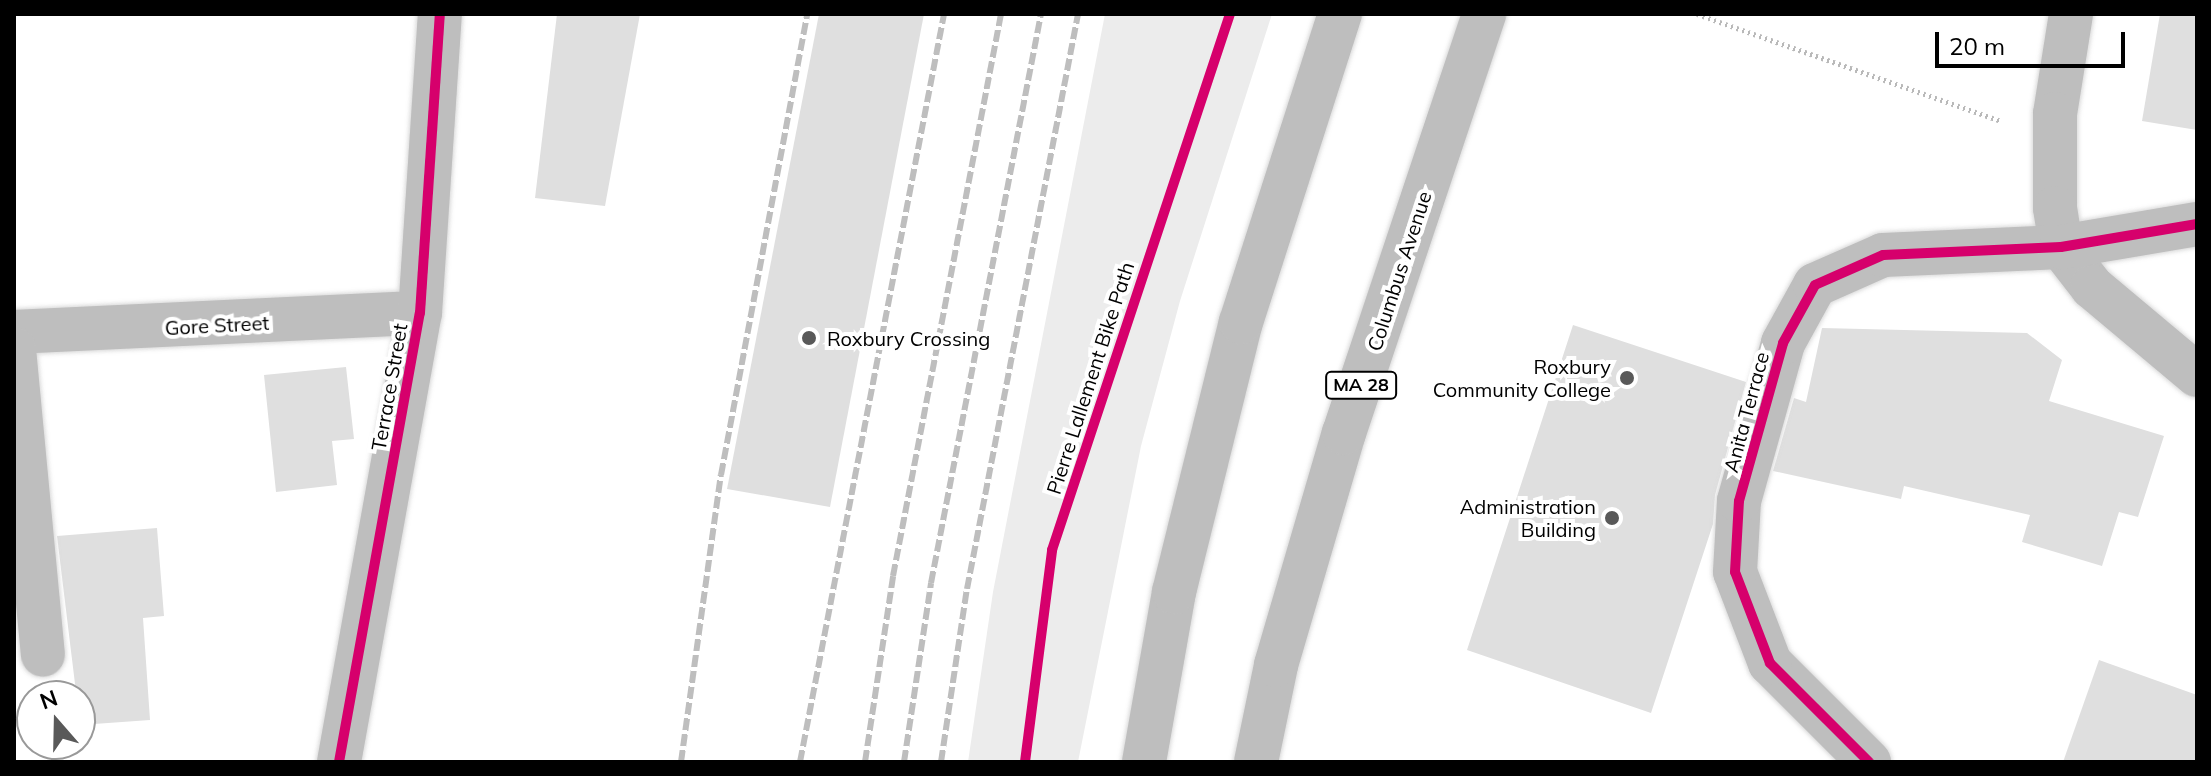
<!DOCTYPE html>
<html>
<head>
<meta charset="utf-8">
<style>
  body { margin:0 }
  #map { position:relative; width:2211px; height:776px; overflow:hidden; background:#fff; font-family:Mulish,sans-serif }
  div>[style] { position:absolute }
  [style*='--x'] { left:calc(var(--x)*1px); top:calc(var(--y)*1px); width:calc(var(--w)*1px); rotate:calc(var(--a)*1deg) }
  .green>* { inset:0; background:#ececec }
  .building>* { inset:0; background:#dfdfdf }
  .path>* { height:5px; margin-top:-2.5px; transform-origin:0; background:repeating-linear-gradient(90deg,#b9b9b9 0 2px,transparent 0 6px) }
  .roads { filter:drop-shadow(0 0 2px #dbdbdb) drop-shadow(0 0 2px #dbdbdb) }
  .minor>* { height:44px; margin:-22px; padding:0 22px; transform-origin:22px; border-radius:22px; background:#bebebe }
  .major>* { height:44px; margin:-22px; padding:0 22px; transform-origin:22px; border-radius:22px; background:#bebebe }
  .rail>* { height:6px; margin-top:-3px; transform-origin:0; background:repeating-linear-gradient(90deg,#bebebe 0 12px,transparent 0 16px) }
  .cycleway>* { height:10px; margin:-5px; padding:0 5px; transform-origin:5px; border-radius:5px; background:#d6006c }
  .dots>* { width:22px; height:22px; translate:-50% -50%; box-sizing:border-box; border:4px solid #fff; border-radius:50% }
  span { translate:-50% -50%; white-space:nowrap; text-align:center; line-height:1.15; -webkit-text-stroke:8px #fff; paint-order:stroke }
  .shield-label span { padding:2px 6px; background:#fff; border:2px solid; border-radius:6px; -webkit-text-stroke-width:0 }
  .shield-label { font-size:18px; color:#000; font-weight:700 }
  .street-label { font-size:20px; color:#000 }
  .poi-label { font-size:20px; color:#000 }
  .left { translate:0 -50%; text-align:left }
  .right { translate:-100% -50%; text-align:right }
  .frame { position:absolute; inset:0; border:16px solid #000; pointer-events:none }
  .north { position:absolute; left:16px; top:680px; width:80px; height:80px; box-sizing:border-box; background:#fff; border:2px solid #999; border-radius:50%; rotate:340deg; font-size:22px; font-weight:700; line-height:32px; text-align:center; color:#000 }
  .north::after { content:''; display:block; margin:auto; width:28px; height:36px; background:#595959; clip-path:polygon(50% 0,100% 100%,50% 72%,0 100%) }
  .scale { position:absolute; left:1935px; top:32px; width:190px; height:36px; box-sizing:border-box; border:4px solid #000; border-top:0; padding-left:10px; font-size:24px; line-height:28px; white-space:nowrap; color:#000; -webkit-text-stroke:6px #fff; paint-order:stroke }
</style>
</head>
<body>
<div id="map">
  <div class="green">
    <i style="clip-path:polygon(1105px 14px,1272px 14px,1180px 301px,1141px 446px,1078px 762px,968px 762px,993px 592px)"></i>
  </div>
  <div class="building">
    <i style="clip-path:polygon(557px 14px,640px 14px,605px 206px,535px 198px)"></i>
    <i style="clip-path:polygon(819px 14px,924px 14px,830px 507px,727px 489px)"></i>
    <i style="clip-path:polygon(2160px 14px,2197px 14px,2197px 130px,2142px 121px)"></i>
    <i style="clip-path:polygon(1573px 325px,1746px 382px,1715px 495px,1713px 524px,1651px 713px,1467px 650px)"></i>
    <i style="clip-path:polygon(1822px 328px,2027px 333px,2062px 360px,2049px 401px,2164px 436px,2138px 517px,2119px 512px,2102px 566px,2022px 542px,2030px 515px,1904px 486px,1901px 499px,1773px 471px,1794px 398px,1806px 402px)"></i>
    <i style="clip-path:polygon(346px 367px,354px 439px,332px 441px,337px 485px,276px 492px,264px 375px)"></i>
    <i style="clip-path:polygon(157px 528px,164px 616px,143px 618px,150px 720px,80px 725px,57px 536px)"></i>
    <i style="clip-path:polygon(2099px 660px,2197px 695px,2197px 762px,2063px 762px)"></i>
  </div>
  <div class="path">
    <i style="--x:1697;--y:14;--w:322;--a:19.4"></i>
  </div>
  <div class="roads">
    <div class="minor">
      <i style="--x:2071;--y:14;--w:101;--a:99.1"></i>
      <i style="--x:2055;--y:114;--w:94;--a:90"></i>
      <i style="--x:2055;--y:208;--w:39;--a:81"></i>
      <i style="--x:2061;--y:247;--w:51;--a:52.2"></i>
      <i style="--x:2092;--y:287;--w:137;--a:40"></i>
      <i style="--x:14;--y:332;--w:406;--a:-2.7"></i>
      <i style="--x:14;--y:349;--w:307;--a:84.6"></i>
      <i style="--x:339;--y:762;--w:456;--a:-79.8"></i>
      <i style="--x:420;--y:313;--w:300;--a:-86.2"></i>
      <i style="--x:1869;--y:762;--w:140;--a:-135"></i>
      <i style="--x:1770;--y:663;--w:97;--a:-111"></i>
      <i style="--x:1735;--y:572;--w:71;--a:-86.8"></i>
      <i style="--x:1739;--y:501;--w:164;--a:-74.4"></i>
      <i style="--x:1783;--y:343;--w:66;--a:-61.1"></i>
      <i style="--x:1815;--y:285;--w:74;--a:-23.8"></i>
      <i style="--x:1883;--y:255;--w:178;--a:-2.6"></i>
      <i style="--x:2061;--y:247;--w:138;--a:-9.6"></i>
    </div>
    <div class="major">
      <i style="--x:1144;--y:762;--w:173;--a:-80"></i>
      <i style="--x:1174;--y:592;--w:278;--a:-76.1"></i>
      <i style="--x:1241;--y:322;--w:324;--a:-72.2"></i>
      <i style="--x:1256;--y:762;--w:99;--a:-78.3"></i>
      <i style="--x:1276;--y:665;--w:242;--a:-73.7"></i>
      <i style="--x:1344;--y:433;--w:442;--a:-71.5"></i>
    </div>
  </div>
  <div class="rail">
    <i style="--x:681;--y:762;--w:290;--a:-82.1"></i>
    <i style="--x:721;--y:475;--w:469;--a:-79.4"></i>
    <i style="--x:800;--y:762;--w:762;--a:-79.1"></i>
    <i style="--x:865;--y:762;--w:188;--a:-81.4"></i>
    <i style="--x:893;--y:576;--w:572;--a:-79.12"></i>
    <i style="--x:904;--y:762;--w:181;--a:-81.4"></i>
    <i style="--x:931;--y:583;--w:580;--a:-79.06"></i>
    <i style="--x:941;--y:762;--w:175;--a:-81.5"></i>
    <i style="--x:967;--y:589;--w:586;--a:-79.07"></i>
  </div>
  <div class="cycleway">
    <i style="--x:339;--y:762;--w:456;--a:-79.8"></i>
    <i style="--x:420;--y:313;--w:300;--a:-86.2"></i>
    <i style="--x:1025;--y:762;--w:214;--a:-82.7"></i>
    <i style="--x:1052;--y:550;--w:565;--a:-71.63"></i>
    <i style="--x:1869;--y:762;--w:140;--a:-135"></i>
    <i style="--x:1770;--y:663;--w:97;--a:-111"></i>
    <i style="--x:1735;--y:572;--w:71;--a:-86.8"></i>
    <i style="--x:1739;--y:501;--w:164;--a:-74.4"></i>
    <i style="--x:1783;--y:343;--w:66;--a:-61.1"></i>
    <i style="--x:1815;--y:285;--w:74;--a:-23.8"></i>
    <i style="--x:1883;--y:255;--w:178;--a:-2.6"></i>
    <i style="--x:2061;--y:247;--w:138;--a:-9.6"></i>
  </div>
  <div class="dots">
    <i style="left:809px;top:338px;background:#595959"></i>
    <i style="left:1627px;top:378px;background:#595959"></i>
    <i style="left:1612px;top:518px;background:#595959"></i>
  </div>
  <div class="shield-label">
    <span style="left:1361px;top:385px">MA 28</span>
  </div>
  <div class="street-label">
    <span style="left:1399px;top:271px;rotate:-72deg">Columbus Avenue</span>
    <span style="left:217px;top:325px;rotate:-3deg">Gore Street</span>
    <span style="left:1090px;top:378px;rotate:-72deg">Pierre Lallement Bike Path</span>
    <span style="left:389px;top:387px;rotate:-80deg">Terrace Street</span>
    <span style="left:1746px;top:412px;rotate:-75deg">Anita Terrace</span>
  </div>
  <div class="poi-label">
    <span class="left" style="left:827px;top:338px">Roxbury Crossing</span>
    <span class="right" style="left:1611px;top:378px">Roxbury<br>Community College</span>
    <span class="right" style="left:1596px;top:518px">Administration<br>Building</span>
  </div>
  <div class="frame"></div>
  <div class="north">N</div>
  <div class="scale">20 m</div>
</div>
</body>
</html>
